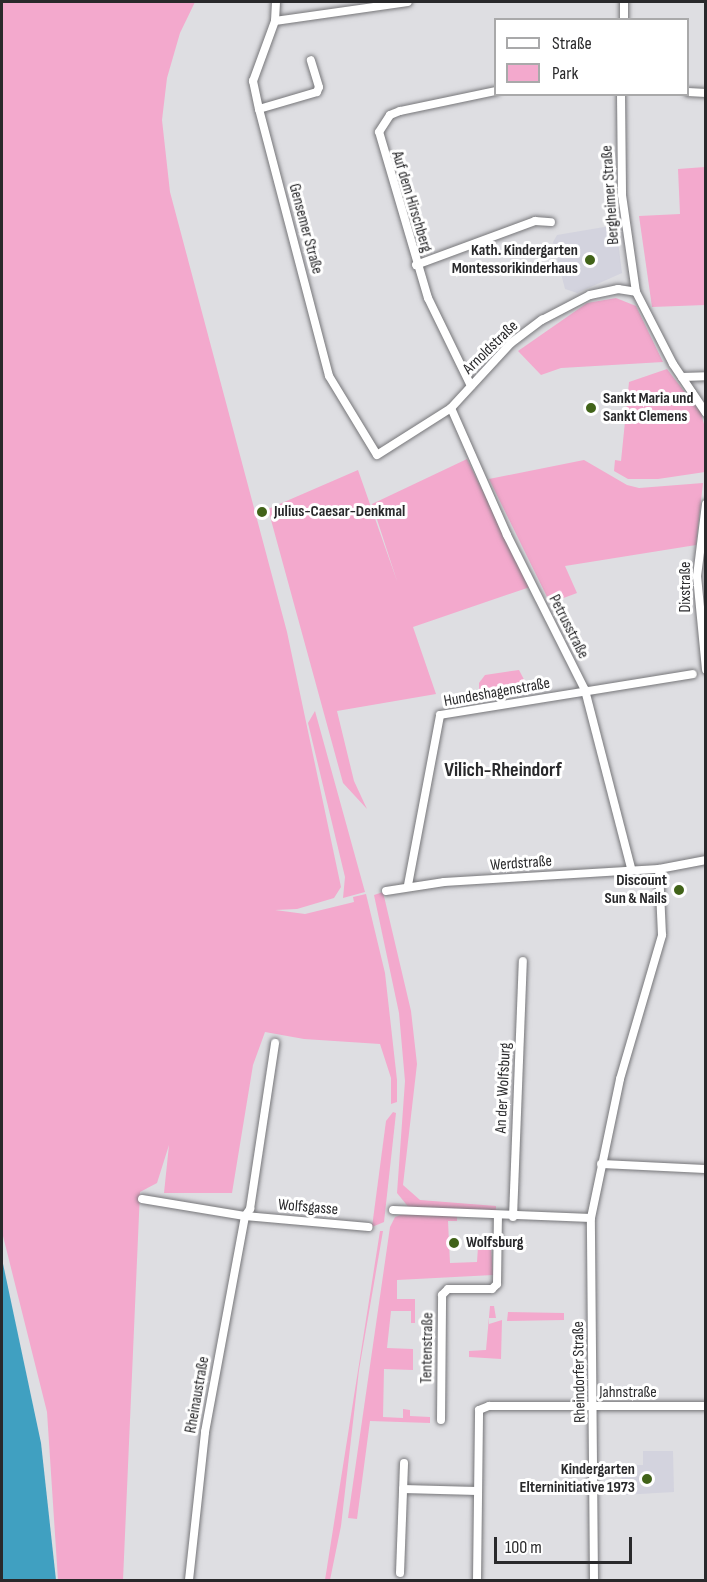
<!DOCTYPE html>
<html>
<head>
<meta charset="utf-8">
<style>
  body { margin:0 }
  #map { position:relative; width:707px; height:1582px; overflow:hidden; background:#dedee2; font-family:"Sofia Sans Condensed",sans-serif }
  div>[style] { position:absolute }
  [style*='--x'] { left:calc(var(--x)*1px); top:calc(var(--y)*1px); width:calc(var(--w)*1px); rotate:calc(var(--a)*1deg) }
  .built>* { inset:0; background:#d3d3de }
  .green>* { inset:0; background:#f3a9cd }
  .water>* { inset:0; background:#40a0c1 }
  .roads { filter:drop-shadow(0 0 2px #767679) drop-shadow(0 0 2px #767679) }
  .minor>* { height:8px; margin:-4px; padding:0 4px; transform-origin:4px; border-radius:4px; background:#fff }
  .dots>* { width:16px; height:16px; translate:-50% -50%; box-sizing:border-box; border:3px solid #fff; border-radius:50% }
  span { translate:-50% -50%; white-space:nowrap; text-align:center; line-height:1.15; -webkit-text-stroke:6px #fff; paint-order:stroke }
  .street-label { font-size:16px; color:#29292b }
  .poi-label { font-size:16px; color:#29292b; font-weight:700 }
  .right { translate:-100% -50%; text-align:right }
  .left { translate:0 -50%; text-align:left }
  .quarter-label { font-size:20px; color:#29292b; font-weight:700 }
  .frame { position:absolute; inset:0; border:3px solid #29292b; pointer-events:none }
  .legend { position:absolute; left:494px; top:18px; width:195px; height:78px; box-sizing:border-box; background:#fff; border:2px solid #a9a9aa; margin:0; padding:8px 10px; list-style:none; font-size:18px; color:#29292b }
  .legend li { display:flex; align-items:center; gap:12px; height:30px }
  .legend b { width:30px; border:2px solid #a9a9aa }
  .scale { position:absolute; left:494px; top:1537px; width:138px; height:27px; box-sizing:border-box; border:3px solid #29292b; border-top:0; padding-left:8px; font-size:18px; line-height:21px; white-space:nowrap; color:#29292b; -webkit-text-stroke:4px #fff; paint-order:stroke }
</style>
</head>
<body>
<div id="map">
  <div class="built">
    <i style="clip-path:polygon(616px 225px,622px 273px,577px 293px,565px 289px,553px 242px,557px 235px)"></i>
    <i style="clip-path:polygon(643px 1451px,673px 1451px,674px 1492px,622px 1495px,621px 1465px,643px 1465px)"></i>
  </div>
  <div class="green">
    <i style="clip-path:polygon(2px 2px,195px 2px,180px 33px,167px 78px,162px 120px,170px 192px,287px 632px,341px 887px,334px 898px,297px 909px,275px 910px,305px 914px,354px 902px,353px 897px,366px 894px,385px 973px,397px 1080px,397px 1102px,391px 1104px,391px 1078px,380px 1044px,304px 1039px,265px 1032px,253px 1065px,232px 1193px,164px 1193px,169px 1145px,157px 1183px,140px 1192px,123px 1580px,58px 1580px,47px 1412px,2px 1232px)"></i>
    <i style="clip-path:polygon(705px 167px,705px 305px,652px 307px,639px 216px,680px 214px,678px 169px)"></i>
    <i style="clip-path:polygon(616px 298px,636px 306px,663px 362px,561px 368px,541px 375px,518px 351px,587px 303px)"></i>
    <i style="clip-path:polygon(667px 369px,701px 413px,705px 428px,705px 472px,658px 479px,628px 479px,614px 471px,615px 460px,621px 461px,629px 382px)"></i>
    <i style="clip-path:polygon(467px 459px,530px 587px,413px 627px,436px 694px,337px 711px,354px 781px,367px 809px,343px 783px,268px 509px,358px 470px,397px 581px,372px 504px)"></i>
    <i style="clip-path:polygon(584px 460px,627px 485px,639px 488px,703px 483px,696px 545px,565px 566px,577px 593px,550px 603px,489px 479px)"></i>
    <i style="clip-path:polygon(519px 670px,530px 691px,479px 700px,479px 683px,485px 675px)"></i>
    <i style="clip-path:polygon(315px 711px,365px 892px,343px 898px,345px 877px,308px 723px)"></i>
    <i style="clip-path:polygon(383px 892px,411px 1011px,417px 1064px,403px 1185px,420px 1200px,496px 1206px,496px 1212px,410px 1209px,397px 1193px,405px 1081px,399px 1013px,374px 895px)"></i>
    <i style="clip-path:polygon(393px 1112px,396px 1113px,384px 1222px,372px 1227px,386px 1121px)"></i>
    <i style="clip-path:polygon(403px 1214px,457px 1216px,457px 1221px,448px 1221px,450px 1263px,477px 1262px,478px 1247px,491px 1246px,493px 1275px,397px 1280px,397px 1299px,415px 1299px,415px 1323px,411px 1323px,411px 1311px,391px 1311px,387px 1348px,413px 1349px,413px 1370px,384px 1369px,383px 1417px,403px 1418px,403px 1409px,410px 1410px,410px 1416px,430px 1417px,430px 1423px,370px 1421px,357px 1519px,348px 1518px,390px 1227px,395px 1217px)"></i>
    <i style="clip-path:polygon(380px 1231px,383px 1231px,359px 1370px,341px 1526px,330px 1580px,325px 1580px)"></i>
    <i style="clip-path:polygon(490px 1306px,494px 1306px,496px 1318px,489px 1318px,489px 1324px,502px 1320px,501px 1359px,469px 1357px,469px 1351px,486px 1350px)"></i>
    <i style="clip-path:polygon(508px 1312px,564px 1313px,564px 1320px,507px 1321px)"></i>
  </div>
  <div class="water">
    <i style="clip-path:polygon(2px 1259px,41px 1443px,56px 1580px,2px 1580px)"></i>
  </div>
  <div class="roads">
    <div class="minor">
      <i style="--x:276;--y:2;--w:19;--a:93"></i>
      <i style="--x:275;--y:21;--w:64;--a:110.1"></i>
      <i style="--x:253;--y:81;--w:29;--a:78"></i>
      <i style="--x:259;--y:109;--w:276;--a:75.3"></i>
      <i style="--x:329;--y:376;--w:92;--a:58.7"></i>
      <i style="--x:377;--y:455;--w:88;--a:-32.4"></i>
      <i style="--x:451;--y:408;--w:88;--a:-47.3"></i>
      <i style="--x:511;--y:343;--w:39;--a:-37"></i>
      <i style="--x:542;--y:320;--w:54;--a:-27.5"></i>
      <i style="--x:590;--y:295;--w:29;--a:-12"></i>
      <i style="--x:618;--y:289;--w:18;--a:9"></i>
      <i style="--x:624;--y:20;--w:18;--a:-90"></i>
      <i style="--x:275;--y:21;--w:134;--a:-8.1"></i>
      <i style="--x:688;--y:92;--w:18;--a:3"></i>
      <i style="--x:621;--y:94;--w:101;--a:89.4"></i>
      <i style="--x:622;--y:195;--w:98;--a:81.8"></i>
      <i style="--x:636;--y:292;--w:81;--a:62.8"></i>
      <i style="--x:673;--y:364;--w:59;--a:56"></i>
      <i style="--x:259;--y:109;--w:60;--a:-16.3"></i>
      <i style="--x:317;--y:92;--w:5;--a:-68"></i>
      <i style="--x:319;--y:87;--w:28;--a:-107"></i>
      <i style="--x:416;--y:265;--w:127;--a:-20.3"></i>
      <i style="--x:535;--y:221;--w:16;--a:4"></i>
      <i style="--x:682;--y:377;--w:24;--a:-2"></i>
      <i style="--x:471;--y:386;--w:98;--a:-116"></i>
      <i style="--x:428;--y:298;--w:173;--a:-106.4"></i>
      <i style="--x:379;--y:132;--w:20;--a:-57"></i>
      <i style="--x:390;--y:115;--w:11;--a:-22"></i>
      <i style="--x:400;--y:111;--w:98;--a:-11.8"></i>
      <i style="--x:451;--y:408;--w:139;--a:66.2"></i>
      <i style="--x:507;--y:535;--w:174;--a:63.3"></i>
      <i style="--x:585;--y:690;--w:184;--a:75.5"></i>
      <i style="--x:706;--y:504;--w:73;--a:97.1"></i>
      <i style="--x:697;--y:576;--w:94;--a:84.5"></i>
      <i style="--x:408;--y:885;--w:173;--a:-79.3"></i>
      <i style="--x:440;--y:715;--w:256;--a:-9.2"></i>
      <i style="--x:386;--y:891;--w:59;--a:-8.8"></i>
      <i style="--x:444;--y:882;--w:215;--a:-3.5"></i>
      <i style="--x:659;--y:869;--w:48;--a:-10.8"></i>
      <i style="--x:601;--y:1164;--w:105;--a:2.7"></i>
      <i style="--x:142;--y:1199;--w:104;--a:9.4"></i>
      <i style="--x:245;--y:1216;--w:124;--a:5.1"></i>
      <i style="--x:393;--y:1210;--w:198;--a:2.3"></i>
      <i style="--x:513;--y:1217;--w:256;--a:-87.8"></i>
      <i style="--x:441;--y:1420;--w:125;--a:-89.5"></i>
      <i style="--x:442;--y:1295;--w:8;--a:-45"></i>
      <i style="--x:448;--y:1289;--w:44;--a:0"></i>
      <i style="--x:492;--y:1289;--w:7;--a:-45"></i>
      <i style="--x:497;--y:1284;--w:68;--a:-89.2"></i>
      <i style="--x:403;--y:1489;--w:74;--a:1.5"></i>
      <i style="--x:400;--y:1573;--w:110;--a:-87.9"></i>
      <i style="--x:189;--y:1580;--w:149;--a:-83.8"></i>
      <i style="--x:205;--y:1432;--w:220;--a:-79.5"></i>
      <i style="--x:245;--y:1216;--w:9;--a:-54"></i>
      <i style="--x:250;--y:1209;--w:168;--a:-81.4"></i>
      <i style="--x:477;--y:1580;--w:170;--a:-89.3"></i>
      <i style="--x:479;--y:1410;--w:11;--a:-22"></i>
      <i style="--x:489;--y:1406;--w:217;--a:0"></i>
      <i style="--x:594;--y:1580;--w:362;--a:-90.5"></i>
      <i style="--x:591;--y:1218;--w:142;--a:-78.2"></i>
      <i style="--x:620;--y:1079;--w:150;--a:-73.7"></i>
      <i style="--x:662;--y:935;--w:66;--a:-92.6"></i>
    </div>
  </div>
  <div class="dots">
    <i style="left:590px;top:260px;background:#416319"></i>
    <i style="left:591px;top:408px;background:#416319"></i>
    <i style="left:262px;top:512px;background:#416319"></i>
    <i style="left:679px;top:890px;background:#416319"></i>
    <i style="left:454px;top:1243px;background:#416319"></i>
    <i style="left:647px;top:1479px;background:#416319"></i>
  </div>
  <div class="street-label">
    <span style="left:611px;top:195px;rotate:-94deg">Bergheimer Straße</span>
    <span style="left:411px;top:202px;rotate:73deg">Auf dem Hirschberg</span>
    <span style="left:305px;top:229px;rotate:75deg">Gensemer Straße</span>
    <span style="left:491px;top:348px;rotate:-44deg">Arnoldstraße</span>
    <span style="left:686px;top:587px;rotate:-90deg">Dixstraße</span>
    <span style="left:568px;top:627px;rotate:63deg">Petrusstraße</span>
    <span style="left:497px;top:693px;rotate:-10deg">Hundeshagenstraße</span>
    <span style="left:521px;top:864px;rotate:-4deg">Werdstraße</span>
    <span style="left:504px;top:1088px;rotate:-87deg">An der Wolfsburg</span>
    <span style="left:308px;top:1208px;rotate:5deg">Wolfsgasse</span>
    <span style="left:428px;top:1348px;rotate:-89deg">Tentenstraße</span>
    <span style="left:580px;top:1372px;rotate:-91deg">Rheindorfer Straße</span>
    <span style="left:628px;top:1393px">Jahnstraße</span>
    <span style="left:198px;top:1395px;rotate:-80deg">Rheinaustraße</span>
  </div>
  <div class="poi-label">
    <span class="right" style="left:578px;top:260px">Kath. Kindergarten<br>Montessorikinderhaus</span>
    <span class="left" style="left:603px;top:408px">Sankt Maria und<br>Sankt Clemens</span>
    <span class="left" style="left:274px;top:512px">Julius-Caesar-Denkmal</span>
    <span class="right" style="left:667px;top:890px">Discount<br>Sun &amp; Nails</span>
    <span class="left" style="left:466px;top:1243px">Wolfsburg</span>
    <span class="right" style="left:635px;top:1479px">Kindergarten<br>Elterninitiative 1973</span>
  </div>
  <div class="quarter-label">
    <span style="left:503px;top:770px">Vilich-Rheindorf</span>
  </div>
  <div class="frame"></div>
  <ul class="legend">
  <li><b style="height:8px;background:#fff"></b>Straße</li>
  <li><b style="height:16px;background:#f3a9cd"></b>Park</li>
  </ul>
  <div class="scale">100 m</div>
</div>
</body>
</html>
